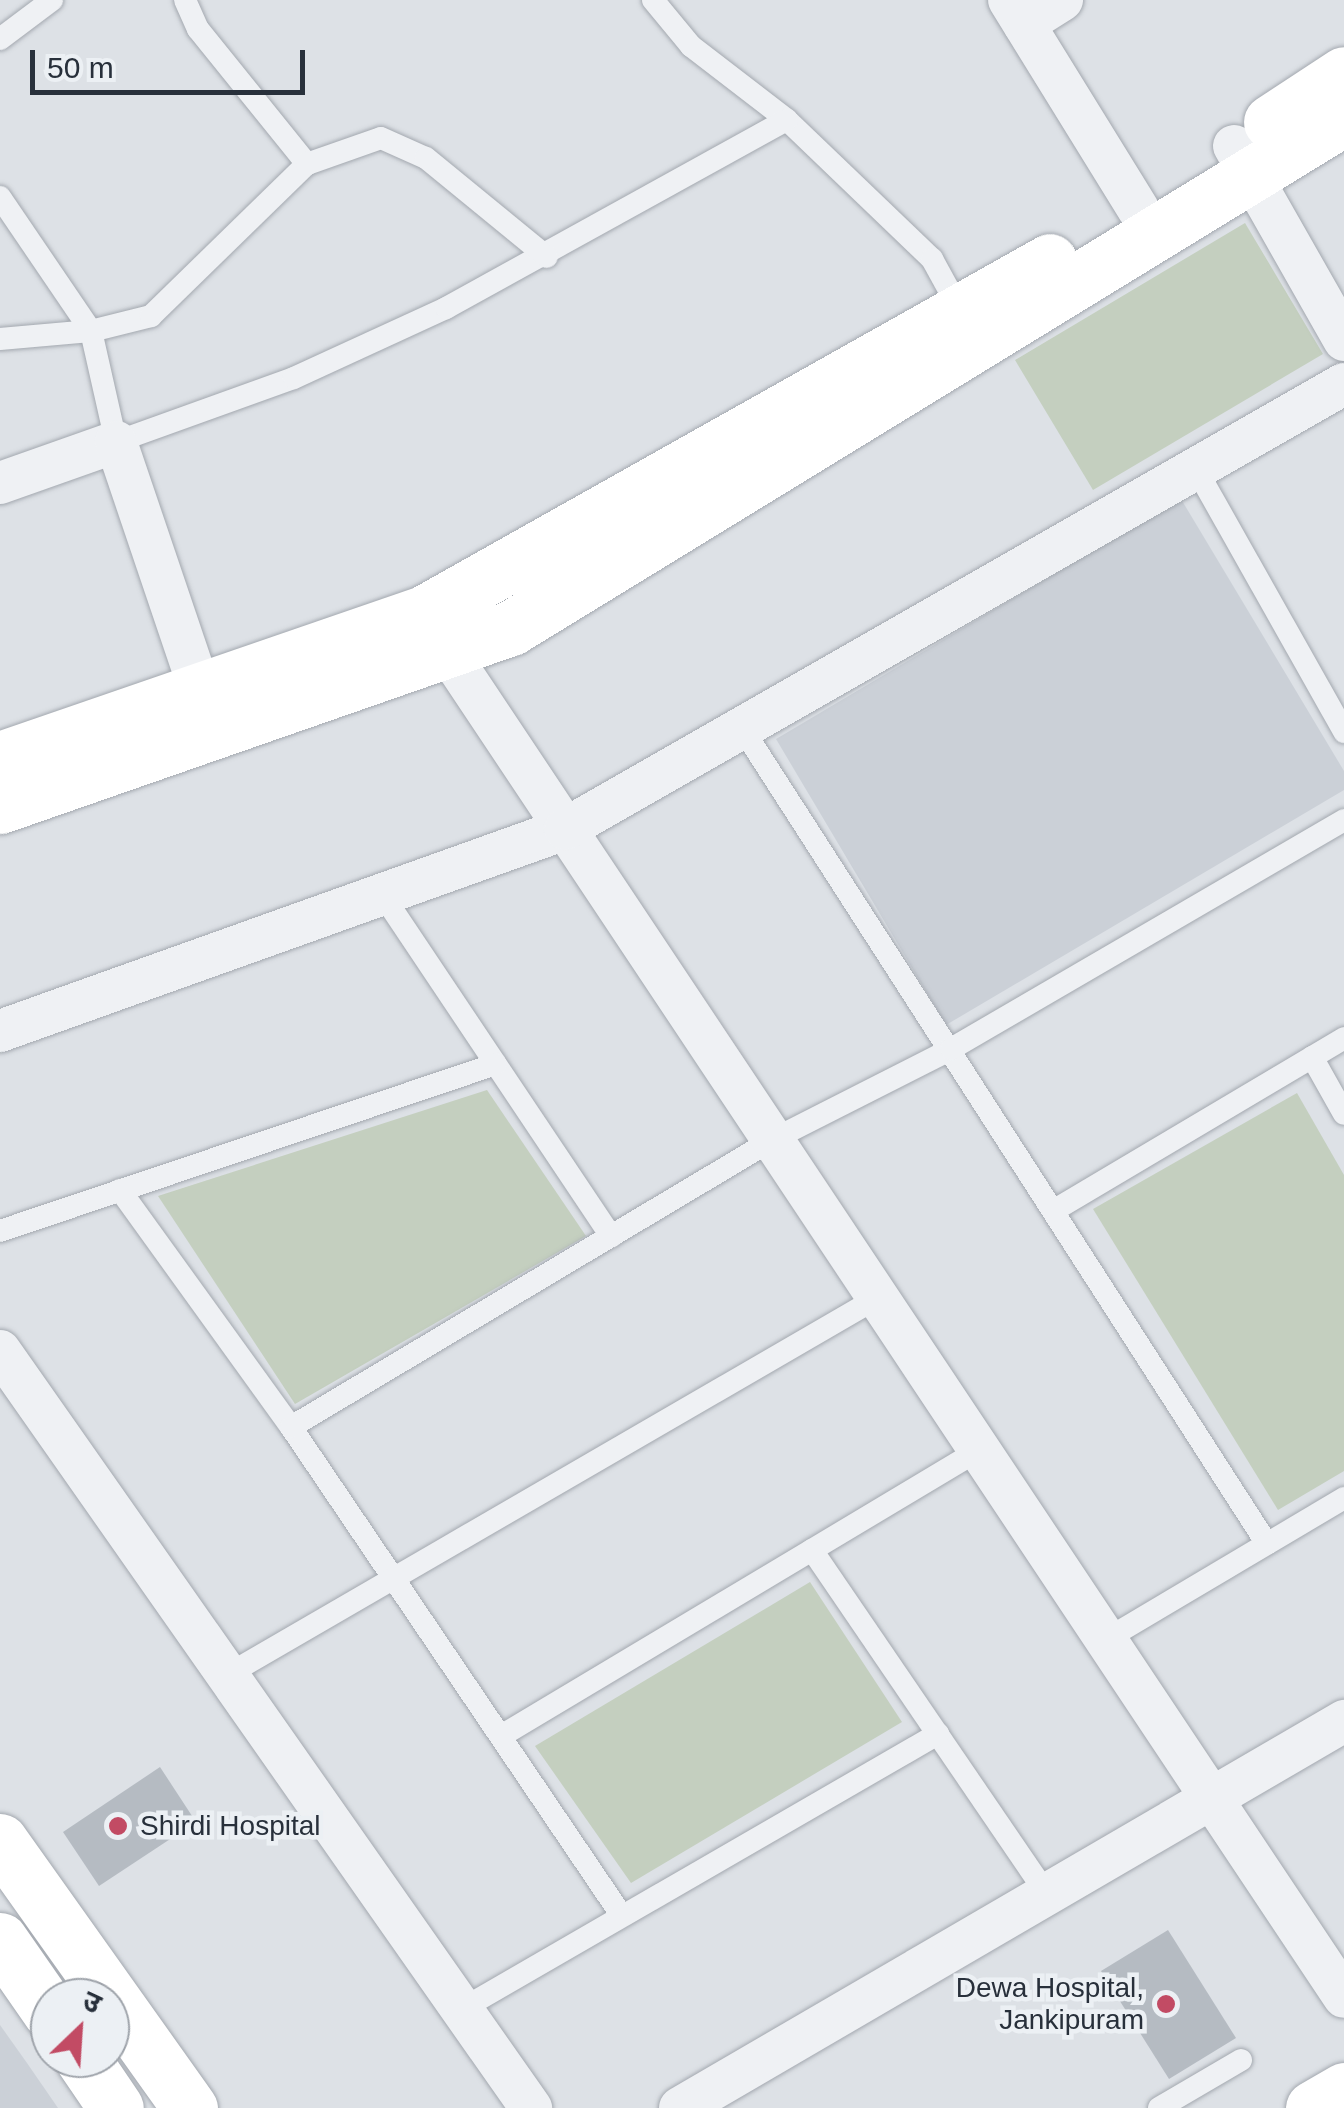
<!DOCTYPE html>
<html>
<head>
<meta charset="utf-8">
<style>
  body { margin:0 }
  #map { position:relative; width:1344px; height:2108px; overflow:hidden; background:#dde1e6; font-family:Arial,"Noto Sans Devanagari",sans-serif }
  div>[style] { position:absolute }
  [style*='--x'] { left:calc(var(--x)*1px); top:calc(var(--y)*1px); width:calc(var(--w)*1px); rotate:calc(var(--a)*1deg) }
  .built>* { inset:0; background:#cbd0d7 }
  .green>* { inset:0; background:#c4cfbf }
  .building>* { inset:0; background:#b5bbc2 }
  .roads { filter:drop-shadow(0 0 2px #a3a8af) drop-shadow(0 0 2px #a3a8af) }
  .lane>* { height:22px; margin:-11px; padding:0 11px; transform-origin:11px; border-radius:11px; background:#eff1f4 }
  .street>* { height:42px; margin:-21px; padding:0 21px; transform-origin:21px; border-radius:21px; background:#eff1f4 }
  .secondary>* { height:55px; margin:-27.5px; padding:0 27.5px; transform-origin:27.5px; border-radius:27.5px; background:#fff }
  .dots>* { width:28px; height:28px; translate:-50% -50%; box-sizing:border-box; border:5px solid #ecf0f4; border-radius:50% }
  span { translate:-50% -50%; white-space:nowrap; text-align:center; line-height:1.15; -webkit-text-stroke:9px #ecf0f4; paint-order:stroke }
  .poi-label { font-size:28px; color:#28303b }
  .left { translate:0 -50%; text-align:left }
  .right { translate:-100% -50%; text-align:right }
  .north { position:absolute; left:30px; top:1978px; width:100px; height:100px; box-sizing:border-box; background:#ecf0f4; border:2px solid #9ea3aa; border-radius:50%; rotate:25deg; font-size:28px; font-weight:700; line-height:40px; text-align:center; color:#28303b }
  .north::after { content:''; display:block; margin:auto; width:35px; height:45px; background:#c24b64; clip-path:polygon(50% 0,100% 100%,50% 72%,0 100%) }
  .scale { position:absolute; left:30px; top:50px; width:275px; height:45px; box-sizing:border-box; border:5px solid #28303b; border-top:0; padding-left:12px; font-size:30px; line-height:35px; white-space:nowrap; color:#28303b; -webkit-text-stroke:8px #ecf0f4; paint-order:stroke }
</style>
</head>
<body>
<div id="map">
  <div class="built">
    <i style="clip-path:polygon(1181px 499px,1344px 771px,1344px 790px,946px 1025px,776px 739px)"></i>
    <i style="clip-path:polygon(0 2025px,27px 2063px,58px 2108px,0 2108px)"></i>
  </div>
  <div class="green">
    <i style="clip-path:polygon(1245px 223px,1323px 354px,1093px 490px,1015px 360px)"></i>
    <i style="clip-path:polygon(487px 1090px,586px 1236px,295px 1404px,158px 1196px)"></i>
    <i style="clip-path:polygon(1297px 1093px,1344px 1175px,1344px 1471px,1278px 1510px,1093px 1209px)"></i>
    <i style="clip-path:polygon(810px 1582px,902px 1722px,631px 1883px,535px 1746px)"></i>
  </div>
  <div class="building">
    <i style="clip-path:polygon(160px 1767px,196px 1822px,99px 1886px,63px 1832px)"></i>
    <i style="clip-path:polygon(1168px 1930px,1236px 2038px,1169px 2079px,1101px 1971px)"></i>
  </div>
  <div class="roads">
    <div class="lane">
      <i style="--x:185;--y:0;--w:32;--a:66"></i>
      <i style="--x:198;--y:29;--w:174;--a:51.1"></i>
      <i style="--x:653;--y:0;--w:60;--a:50.4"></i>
      <i style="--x:691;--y:46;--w:121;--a:37.6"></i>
      <i style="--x:787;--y:120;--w:201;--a:43.8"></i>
      <i style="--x:932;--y:259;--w:60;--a:61.3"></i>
      <i style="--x:0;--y:39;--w:65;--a:-36.9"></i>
      <i style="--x:0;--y:197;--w:162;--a:55.8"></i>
      <i style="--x:91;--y:331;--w:114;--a:77.3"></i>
      <i style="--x:116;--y:442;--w:189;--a:-19.8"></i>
      <i style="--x:294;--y:378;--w:167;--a:-24.7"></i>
      <i style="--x:446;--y:308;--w:389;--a:-28.9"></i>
      <i style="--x:0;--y:339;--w:91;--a:-5"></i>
      <i style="--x:91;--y:331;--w:62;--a:-14"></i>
      <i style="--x:151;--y:316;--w:218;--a:-44.3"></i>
      <i style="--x:307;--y:164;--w:78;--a:-19.4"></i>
      <i style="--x:381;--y:138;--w:49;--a:24"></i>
      <i style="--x:426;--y:158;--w:156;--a:39.3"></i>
      <i style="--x:1196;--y:469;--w:302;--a:60.6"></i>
      <i style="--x:742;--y:728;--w:970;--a:57.24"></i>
      <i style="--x:382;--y:894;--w:412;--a:56.2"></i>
      <i style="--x:1312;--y:1057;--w:65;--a:60.7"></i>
      <i style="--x:120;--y:1190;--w:292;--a:54.2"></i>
      <i style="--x:291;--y:1427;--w:590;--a:55.91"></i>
      <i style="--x:1053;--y:1211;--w:339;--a:-30.7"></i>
      <i style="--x:0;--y:1231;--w:523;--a:-18.61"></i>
      <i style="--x:291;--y:1427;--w:560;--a:-30.82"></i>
      <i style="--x:772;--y:1140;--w:201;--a:-26.9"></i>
      <i style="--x:951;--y:1049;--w:455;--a:-30.2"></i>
      <i style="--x:812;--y:1550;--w:417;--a:55.7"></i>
      <i style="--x:1105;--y:1640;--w:278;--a:-30.7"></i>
      <i style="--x:227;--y:1675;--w:751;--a:-30.11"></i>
      <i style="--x:501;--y:1736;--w:557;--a:-30.89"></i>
      <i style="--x:462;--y:2009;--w:550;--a:-30.02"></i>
      <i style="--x:1159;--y:2108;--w:95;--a:-30.3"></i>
    </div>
    <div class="street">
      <i style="--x:1009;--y:0;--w:246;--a:58.3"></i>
      <i style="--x:1024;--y:24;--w:45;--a:-32.3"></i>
      <i style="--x:1234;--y:146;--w:223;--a:60.4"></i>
      <i style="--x:0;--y:483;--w:123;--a:-19.5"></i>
      <i style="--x:116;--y:442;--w:262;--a:71.3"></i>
      <i style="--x:431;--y:627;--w:1646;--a:56.32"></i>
      <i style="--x:0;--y:1031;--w:600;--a:-19.67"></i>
      <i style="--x:565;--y:829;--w:897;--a:-29.74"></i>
      <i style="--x:0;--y:1351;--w:925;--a:54.95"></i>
      <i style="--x:680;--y:2108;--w:769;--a:-30.23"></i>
    </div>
    <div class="secondary">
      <i style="--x:1271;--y:122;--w:87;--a:-33.3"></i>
      <i style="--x:0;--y:759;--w:446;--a:-19"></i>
      <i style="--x:422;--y:614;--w:720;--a:-29.34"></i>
      <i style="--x:0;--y:806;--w:541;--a:-19.21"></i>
      <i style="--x:511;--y:628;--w:977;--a:-31.48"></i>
      <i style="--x:0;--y:1841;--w:328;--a:54.6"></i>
      <i style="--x:0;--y:1940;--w:88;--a:55.2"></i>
      <i style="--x:82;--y:2058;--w:60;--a:55.8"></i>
      <i style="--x:1313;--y:2108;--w:36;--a:-30"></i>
    </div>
  </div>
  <div class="dots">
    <i style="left:118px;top:1826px;background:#c24b64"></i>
    <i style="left:1166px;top:2004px;background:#c24b64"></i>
  </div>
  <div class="poi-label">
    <span class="left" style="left:140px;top:1826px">Shirdi Hospital</span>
    <span class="right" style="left:1144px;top:2004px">Dewa Hospital,<br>Jankipuram</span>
  </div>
  <div class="north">उ</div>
  <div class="scale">50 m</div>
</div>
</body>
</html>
